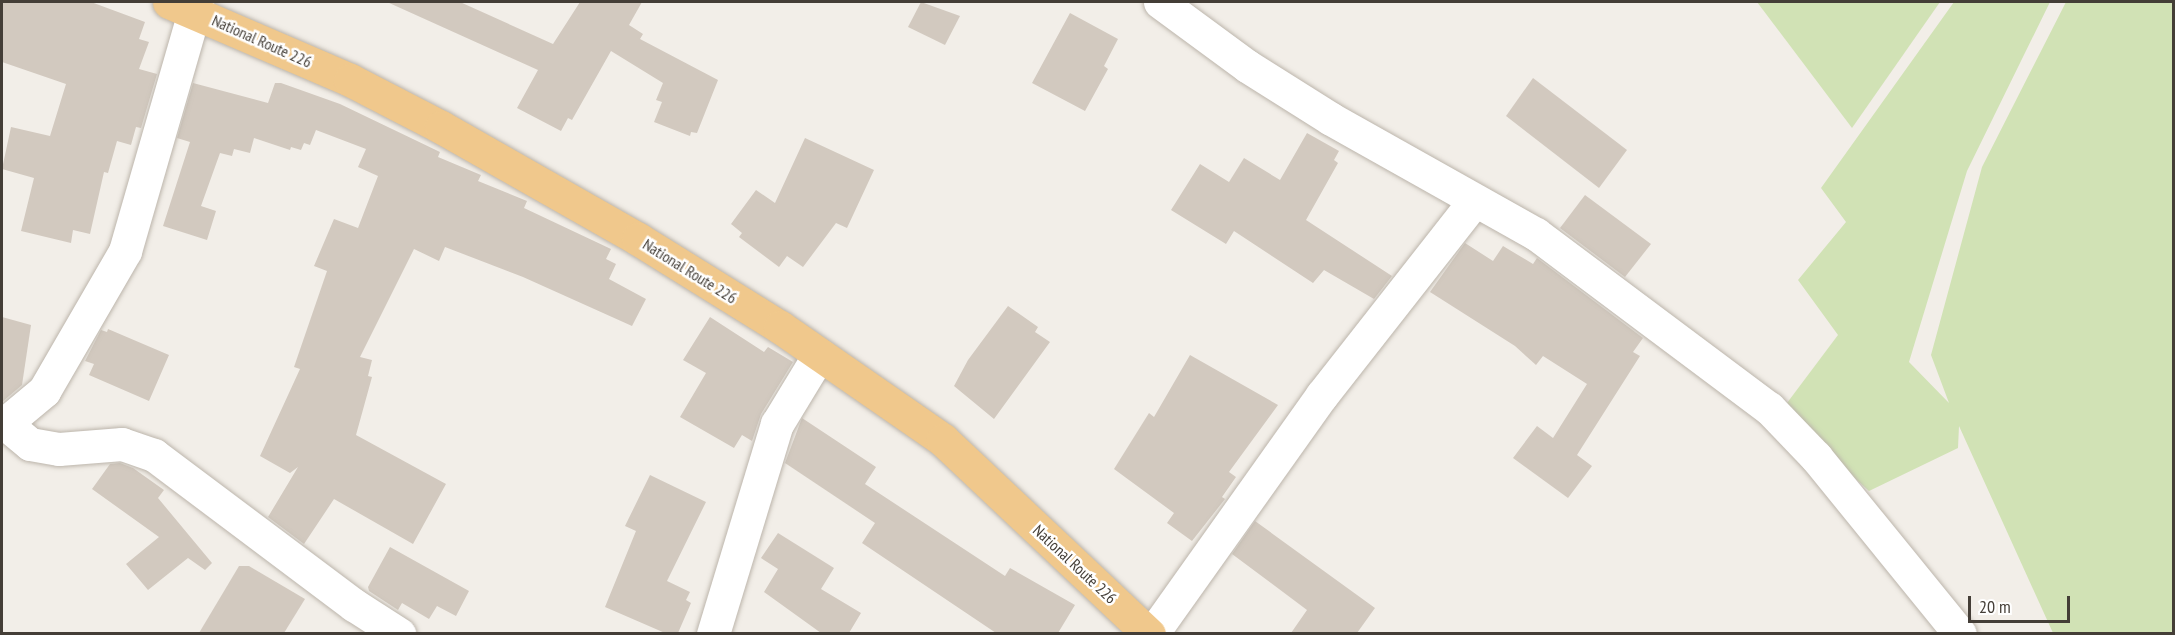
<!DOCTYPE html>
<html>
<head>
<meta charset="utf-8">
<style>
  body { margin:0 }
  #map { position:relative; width:2175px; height:635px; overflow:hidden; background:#f2eee8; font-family:"PT Sans Narrow",sans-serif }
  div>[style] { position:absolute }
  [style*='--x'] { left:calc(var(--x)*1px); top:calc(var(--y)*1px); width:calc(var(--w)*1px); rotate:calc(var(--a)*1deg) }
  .green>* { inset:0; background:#d1e2b5 }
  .building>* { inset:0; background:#d2c9bf }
  .roads { filter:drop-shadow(0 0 2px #bcb5ab) drop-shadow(0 0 2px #bcb5ab) }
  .minor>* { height:33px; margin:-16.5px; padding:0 16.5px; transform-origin:16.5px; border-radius:16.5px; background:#fff }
  .trunk>* { height:33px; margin:-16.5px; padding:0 16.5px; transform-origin:16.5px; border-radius:16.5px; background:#f0c88c }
  span { translate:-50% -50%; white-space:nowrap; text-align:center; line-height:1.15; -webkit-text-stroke:5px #fff; paint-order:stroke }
  .street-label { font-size:16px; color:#443e37 }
  .frame { position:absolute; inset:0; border:3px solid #443e37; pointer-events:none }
  .scale { position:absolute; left:1968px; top:596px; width:102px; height:27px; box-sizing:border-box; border:3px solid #443e37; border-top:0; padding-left:8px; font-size:18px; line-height:21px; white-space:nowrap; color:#443e37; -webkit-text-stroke:4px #fff; paint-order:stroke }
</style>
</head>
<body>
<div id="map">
  <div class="green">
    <i style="clip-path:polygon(1757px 2px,1940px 2px,1852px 128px)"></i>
    <i style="clip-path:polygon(1954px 2px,2050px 2px,1967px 171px,1909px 362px,1949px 403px,1931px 355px,1982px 167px,2066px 2px,2173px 2px,2173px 633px,2053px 633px,1959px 426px,1958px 448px,1869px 491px,1781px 411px,1838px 335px,1798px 280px,1846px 222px,1821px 188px)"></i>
  </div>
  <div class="building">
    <i style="clip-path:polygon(2px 2px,91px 2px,145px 22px,139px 39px,149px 42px,139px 69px,157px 74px,141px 128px,136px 127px,131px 145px,117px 141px,108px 173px,104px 172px,90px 234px,73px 230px,71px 243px,21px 231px,34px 178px,2px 169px,11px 127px,50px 136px,66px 84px,2px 62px)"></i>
    <i style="clip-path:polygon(387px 2px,460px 2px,553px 44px,580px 2px,642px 2px,629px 25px,643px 34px,640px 39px,718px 80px,697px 133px,691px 132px,690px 136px,654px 122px,662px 102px,656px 100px,663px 83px,611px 51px,572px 120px,568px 118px,561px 131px,517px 108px,538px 70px)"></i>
    <i style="clip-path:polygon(921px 2px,960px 16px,945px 45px,908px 27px)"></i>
    <i style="clip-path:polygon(1070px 13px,1118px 39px,1104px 66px,1108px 69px,1085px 111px,1032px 83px)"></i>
    <i style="clip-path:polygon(1533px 78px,1627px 150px,1599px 188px,1506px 116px)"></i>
    <i style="clip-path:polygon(193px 83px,268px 103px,275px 83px,281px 83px,340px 104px,440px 152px,438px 157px,481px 175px,478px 181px,527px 201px,524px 208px,611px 249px,606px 259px,616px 264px,609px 279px,646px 299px,632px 326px,523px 277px,445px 247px,439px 261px,414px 249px,360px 357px,372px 360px,368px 376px,372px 377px,356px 435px,446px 484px,413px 544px,334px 499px,304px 544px,268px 517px,298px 467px,290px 473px,260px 456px,300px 369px,294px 367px,327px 271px,314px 266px,334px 219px,358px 228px,378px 176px,358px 167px,366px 149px,316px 130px,310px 145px,304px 143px,301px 150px,291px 147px,290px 150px,254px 138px,250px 153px,234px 149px,232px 156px,220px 153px,201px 206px,216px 211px,207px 240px,163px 226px,190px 142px,177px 138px)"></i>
    <i style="clip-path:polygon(1307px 133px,1339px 151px,1334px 160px,1338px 163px,1306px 220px,1392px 276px,1374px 299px,1324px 270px,1313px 283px,1234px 231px,1226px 244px,1171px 210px,1200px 164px,1229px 182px,1244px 158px,1280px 180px)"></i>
    <i style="clip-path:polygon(805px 138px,874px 170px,847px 228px,836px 223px,803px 267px,787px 256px,779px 267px,739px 237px,742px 233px,731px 224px,756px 190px,775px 203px)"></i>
    <i style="clip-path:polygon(1585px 195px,1651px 244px,1625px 277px,1560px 228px)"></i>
    <i style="clip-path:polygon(1465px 243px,1493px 261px,1503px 246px,1533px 264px,1537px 258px,1643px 338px,1633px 352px,1640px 356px,1577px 455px,1592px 466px,1568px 498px,1513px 458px,1537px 426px,1553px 438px,1587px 384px,1543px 356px,1536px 365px,1515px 346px,1430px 292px)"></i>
    <i style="clip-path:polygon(1008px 306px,1038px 327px,1035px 332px,1050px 342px,994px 419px,954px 386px,968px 360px)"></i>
    <i style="clip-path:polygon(2px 317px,31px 325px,22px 385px,2px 402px)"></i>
    <i style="clip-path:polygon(710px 317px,764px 352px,768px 347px,793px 362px,761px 414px,752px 441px,742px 435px,734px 448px,680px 417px,706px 373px,683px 360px)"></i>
    <i style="clip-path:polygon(108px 329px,169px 355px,149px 401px,89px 375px,94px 364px,85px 361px,101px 330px,107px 332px)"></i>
    <i style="clip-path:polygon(1190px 355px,1278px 405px,1229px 472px,1236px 477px,1222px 497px,1225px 499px,1192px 541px,1167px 523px,1174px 513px,1114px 469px,1149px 413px,1154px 417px)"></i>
    <i style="clip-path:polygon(802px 418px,876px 467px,865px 484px,1005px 576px,1010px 568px,1075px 605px,1058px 633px,996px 633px,862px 543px,875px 523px,785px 463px)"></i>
    <i style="clip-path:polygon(120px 463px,133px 468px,164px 490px,158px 498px,212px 563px,205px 570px,188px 558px,148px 590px,126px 564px,159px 537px,92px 489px,110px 464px)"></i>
    <i style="clip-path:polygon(650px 475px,706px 502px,667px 581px,690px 592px,686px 600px,691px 603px,678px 633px,665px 633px,605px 607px,636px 531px,625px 526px)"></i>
    <i style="clip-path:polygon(1255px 521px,1375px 608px,1357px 633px,1291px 633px,1307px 610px,1232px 554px)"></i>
    <i style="clip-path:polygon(778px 533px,834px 568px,821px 589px,861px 613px,849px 633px,821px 633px,764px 592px,778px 569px,761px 558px)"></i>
    <i style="clip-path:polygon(390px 547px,469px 591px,456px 616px,437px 606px,429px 619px,402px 603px,398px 610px,369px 591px,368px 587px)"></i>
    <i style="clip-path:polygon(239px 566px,249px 566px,305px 599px,284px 633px,199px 633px)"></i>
  </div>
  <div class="roads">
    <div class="minor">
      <i style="--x:1160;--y:2;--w:108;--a:36.3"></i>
      <i style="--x:1247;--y:66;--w:99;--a:32.2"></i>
      <i style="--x:1331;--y:119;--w:235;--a:29.3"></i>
      <i style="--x:1536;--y:234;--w:291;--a:36.8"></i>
      <i style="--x:1769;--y:408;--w:68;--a:46.2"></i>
      <i style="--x:1816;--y:457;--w:228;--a:50.9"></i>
      <i style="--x:6;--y:424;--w:31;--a:40"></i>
      <i style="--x:30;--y:444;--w:29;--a:10"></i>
      <i style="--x:59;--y:449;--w:63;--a:-4.5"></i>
      <i style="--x:122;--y:444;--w:34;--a:19"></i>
      <i style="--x:154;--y:455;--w:250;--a:36.9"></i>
      <i style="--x:354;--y:605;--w:54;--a:32.8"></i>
      <i style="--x:2;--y:426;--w:55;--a:-39.8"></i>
      <i style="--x:44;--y:391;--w:162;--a:-59.9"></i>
      <i style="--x:125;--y:251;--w:259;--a:-73.9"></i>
      <i style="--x:713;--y:634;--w:220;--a:-73.1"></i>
      <i style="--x:777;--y:424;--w:81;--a:-58.7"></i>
      <i style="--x:1152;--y:634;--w:293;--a:-54.6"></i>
      <i style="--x:1322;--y:395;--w:246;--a:-51.9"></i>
    </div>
    <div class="trunk">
      <i style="--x:169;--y:2;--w:197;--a:23.3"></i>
      <i style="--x:350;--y:80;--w:102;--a:27.3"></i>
      <i style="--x:441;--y:127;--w:227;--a:29.6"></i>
      <i style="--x:638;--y:239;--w:167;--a:31.8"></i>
      <i style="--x:780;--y:327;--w:198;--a:34.7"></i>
      <i style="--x:943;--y:440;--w:283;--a:43.3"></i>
    </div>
  </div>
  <div class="street-label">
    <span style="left:262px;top:41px;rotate:24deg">National Route 226</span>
    <span style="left:690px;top:271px;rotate:32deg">National Route 226</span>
    <span style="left:1075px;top:564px;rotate:43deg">National Route 226</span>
  </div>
  <div class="frame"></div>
  <div class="scale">20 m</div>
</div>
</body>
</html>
